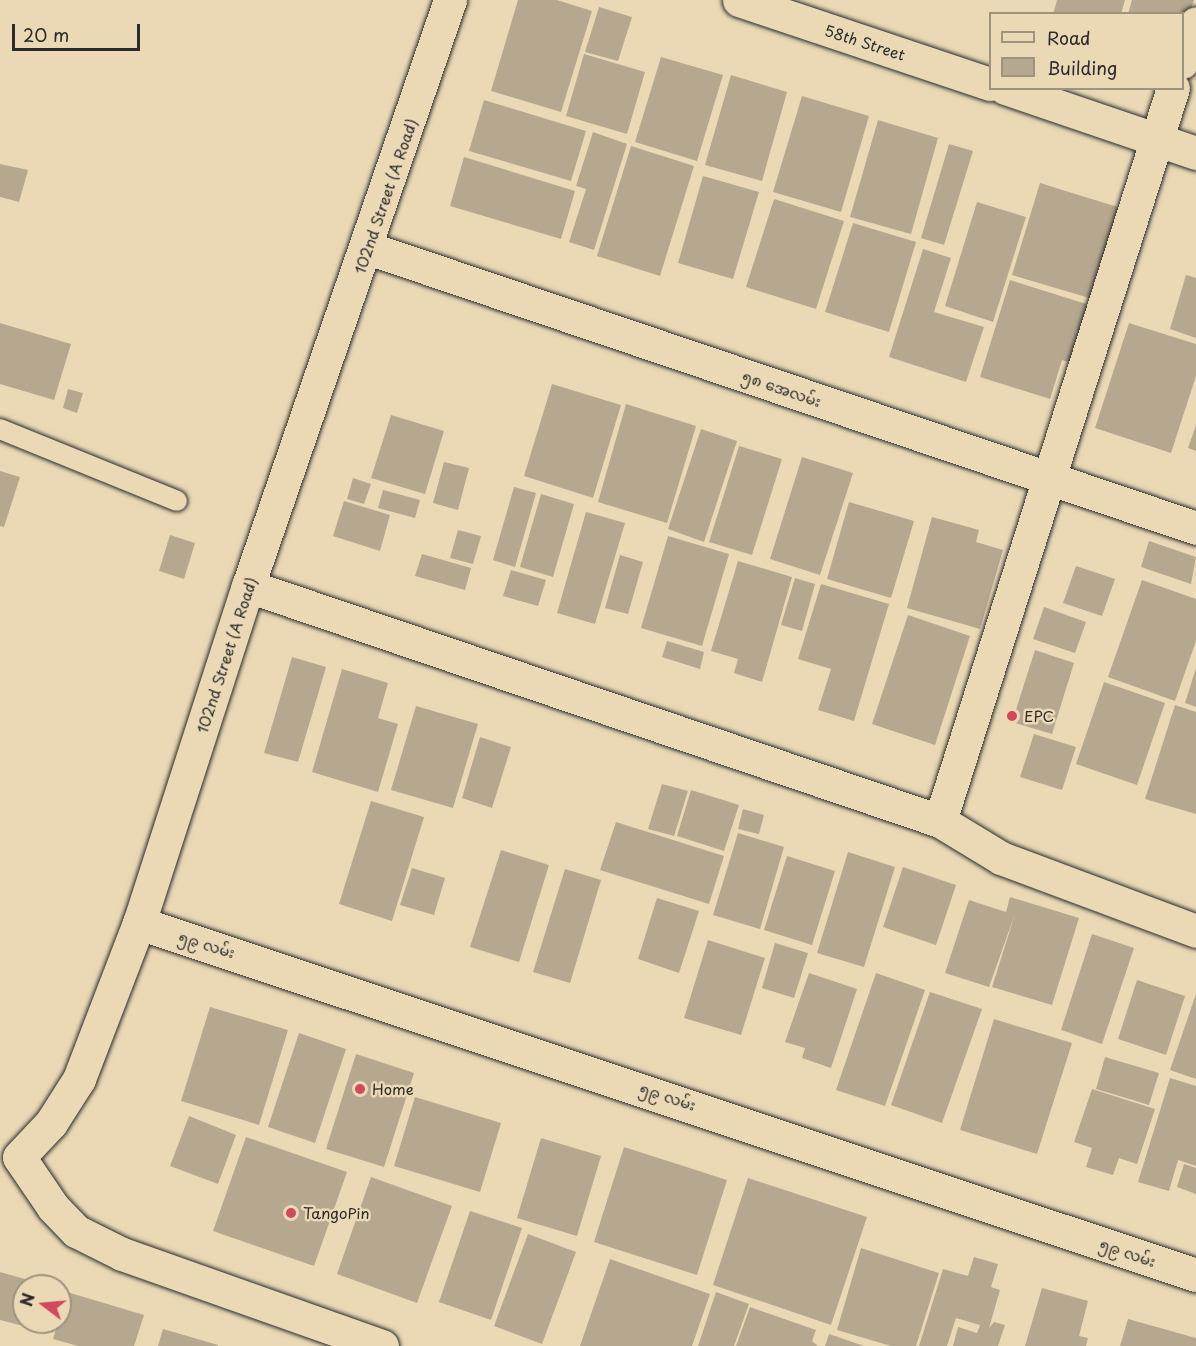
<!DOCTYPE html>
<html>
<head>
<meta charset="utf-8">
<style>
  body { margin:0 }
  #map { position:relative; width:1196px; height:1346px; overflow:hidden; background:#ebd9b6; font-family:"Playpen Sans","Noto Sans Myanmar",sans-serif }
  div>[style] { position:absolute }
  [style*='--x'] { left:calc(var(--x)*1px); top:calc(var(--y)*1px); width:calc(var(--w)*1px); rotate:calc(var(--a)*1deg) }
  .building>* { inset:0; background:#b6a88f }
  .roads { filter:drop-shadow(0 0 2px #2b2b2b) drop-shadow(0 0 2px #2b2b2b) }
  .service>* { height:20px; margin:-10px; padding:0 10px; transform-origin:10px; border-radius:10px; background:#ebd9b6 }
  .minor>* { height:33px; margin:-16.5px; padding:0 16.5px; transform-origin:16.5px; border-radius:16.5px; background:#ebd9b6 }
  .dots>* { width:16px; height:16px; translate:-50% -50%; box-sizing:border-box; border:3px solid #ebd9b6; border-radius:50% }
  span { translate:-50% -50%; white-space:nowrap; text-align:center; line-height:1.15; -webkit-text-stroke:5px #ebd9b6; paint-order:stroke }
  .street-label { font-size:15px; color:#2b2b2b }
  .poi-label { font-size:15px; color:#2b2b2b }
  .left { translate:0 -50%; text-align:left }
  .legend { position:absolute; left:989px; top:12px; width:195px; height:78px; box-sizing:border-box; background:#ebd9b6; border:2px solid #9e937e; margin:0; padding:8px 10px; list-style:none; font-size:18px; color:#2b2b2b }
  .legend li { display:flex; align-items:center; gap:12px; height:30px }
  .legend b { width:30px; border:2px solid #9e937e }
  .north { position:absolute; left:12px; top:1274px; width:60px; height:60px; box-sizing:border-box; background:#ebd9b6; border:2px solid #9e937e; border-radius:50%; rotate:286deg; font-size:16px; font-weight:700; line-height:24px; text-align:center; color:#2b2b2b }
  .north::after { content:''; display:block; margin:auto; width:21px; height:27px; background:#d1495b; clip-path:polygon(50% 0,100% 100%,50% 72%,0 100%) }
  .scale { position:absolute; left:12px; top:24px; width:128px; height:27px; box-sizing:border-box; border:3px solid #2b2b2b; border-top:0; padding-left:8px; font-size:18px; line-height:21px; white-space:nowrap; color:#2b2b2b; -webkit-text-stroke:4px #ebd9b6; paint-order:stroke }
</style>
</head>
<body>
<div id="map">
  <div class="building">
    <i style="clip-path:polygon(518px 0,557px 0,592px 11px,561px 112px,491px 91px)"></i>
    <i style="clip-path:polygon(1057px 0,1125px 0,1121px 14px,1053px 14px)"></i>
    <i style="clip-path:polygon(1132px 0,1194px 0,1183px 34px,1182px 14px,1128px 14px)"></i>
    <i style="clip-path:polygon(599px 7px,632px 17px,618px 61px,585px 52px)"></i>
    <i style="clip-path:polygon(584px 54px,645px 72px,627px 134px,566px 116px)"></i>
    <i style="clip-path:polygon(661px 57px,723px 75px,697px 161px,635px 142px)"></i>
    <i style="clip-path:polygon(731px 75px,787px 92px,762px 181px,705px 165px)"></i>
    <i style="clip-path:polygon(802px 96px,869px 116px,841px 212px,773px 192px)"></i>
    <i style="clip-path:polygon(484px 100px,586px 131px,571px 181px,469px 151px)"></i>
    <i style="clip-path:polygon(878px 120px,938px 138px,911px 234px,850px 217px)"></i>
    <i style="clip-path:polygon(593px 132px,627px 144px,594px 250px,569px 242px,586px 189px,576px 186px)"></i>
    <i style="clip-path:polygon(949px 144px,973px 151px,944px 245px,921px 238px)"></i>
    <i style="clip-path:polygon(631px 146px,694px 166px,660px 276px,597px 256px)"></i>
    <i style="clip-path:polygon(464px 157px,575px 191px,561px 239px,450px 206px)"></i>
    <i style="clip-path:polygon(0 164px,28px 170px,19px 202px,0 197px)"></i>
    <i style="clip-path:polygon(703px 176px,759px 192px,733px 279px,678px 263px)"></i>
    <i style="clip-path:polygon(1040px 183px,1124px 209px,1096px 300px,1012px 275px)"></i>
    <i style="clip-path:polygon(774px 199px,844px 221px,816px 309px,746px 287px)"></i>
    <i style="clip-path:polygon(977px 202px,1026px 217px,993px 322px,945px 306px)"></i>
    <i style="clip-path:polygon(853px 223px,916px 242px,889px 332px,825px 312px)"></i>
    <i style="clip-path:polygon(923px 249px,951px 258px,934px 312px,984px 327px,966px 382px,889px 357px)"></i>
    <i style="clip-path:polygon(1186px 275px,1196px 278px,1196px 338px,1170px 329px)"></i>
    <i style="clip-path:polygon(1010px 280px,1096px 307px,1078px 365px,1062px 360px,1050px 399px,980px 377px)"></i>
    <i style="clip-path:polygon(0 323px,71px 344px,54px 400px,0 384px)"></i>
    <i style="clip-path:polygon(1129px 323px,1196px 344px,1196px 376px,1171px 453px,1095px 428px)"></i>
    <i style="clip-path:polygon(552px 384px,621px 405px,593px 498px,524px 476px)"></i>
    <i style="clip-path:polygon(68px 389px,83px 393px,77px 413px,63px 408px)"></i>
    <i style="clip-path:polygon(626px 404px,696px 426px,667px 523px,598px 502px)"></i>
    <i style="clip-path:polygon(391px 415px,444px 431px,425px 494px,371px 478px)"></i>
    <i style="clip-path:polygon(1196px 425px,1196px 451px,1188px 448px)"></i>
    <i style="clip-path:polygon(701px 429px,737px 441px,704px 542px,668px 529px)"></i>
    <i style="clip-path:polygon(739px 446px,782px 459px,752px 555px,709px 542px)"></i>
    <i style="clip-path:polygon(802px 457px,853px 473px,820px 575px,770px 559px)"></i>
    <i style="clip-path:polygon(444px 462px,469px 468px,458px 510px,433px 503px)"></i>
    <i style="clip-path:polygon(0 471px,20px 477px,4px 527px,0 526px)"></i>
    <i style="clip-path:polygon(353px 478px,371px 484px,364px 504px,347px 499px)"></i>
    <i style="clip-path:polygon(514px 487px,536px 493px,515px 567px,493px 560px)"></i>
    <i style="clip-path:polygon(383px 490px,420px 500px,415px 518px,378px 508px)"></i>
    <i style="clip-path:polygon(541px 494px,574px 504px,553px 577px,520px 567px)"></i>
    <i style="clip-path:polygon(344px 501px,390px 515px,380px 551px,333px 536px)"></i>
    <i style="clip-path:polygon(849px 502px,914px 521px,891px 598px,827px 579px)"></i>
    <i style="clip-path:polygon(586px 512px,625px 523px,595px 624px,557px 613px)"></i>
    <i style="clip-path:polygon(932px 517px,979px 530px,976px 542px,1003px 550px,980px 629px,907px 608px)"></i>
    <i style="clip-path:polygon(458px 530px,481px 536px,473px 564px,450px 558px)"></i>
    <i style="clip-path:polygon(170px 535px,195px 543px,184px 579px,159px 571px)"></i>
    <i style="clip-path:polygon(668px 536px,729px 554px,702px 646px,641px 628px)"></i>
    <i style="clip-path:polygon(1149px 541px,1196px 557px,1191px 584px,1141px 567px)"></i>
    <i style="clip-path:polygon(422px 554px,471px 568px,465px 590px,415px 576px)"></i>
    <i style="clip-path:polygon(620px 555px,643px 562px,628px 614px,605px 608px)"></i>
    <i style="clip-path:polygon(738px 561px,792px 577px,762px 682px,734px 673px,738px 659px,711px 651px)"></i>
    <i style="clip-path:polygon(1076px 566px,1115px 579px,1102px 616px,1063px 603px)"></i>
    <i style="clip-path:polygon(511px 570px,546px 580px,538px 606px,503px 596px)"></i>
    <i style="clip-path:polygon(795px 578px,815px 584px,802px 631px,781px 625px)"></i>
    <i style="clip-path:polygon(1142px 580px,1196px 599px,1196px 641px,1175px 701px,1108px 677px)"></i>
    <i style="clip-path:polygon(821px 584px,889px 604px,854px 721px,818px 710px,831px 669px,798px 659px)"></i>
    <i style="clip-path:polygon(1044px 607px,1086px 622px,1075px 653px,1033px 639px)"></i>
    <i style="clip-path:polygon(908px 615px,970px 636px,935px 745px,872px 724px)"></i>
    <i style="clip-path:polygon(667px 641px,704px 652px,700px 669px,662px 657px)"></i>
    <i style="clip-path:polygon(1035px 650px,1074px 663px,1052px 734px,1012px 722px)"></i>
    <i style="clip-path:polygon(292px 657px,326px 667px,298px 762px,264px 753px)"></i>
    <i style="clip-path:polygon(1196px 668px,1196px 707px,1185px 703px)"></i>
    <i style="clip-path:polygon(342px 669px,388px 683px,378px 718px,398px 724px,378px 792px,312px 772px)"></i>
    <i style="clip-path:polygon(1104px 682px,1165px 703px,1137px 785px,1076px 764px)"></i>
    <i style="clip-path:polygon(1175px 705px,1196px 712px,1196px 814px,1145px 799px)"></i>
    <i style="clip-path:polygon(416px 706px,478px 724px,453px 808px,391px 790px)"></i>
    <i style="clip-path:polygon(1034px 734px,1076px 747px,1062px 790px,1020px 777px)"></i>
    <i style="clip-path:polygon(480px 737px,511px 747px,492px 808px,462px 798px)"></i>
    <i style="clip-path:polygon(662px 784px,688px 791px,674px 836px,648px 829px)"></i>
    <i style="clip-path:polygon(691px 790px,739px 805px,724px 851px,677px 836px)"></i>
    <i style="clip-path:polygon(371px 801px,424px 817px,392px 921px,339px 904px)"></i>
    <i style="clip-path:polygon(743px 809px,764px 815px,759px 834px,738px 829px)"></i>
    <i style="clip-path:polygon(616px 822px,724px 856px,709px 904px,600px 870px)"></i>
    <i style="clip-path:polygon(738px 833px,784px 847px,760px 929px,713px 915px)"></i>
    <i style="clip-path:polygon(501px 850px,549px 865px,519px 962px,470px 947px)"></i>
    <i style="clip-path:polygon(848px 852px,895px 867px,864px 967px,817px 953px)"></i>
    <i style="clip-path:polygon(787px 856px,835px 871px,812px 945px,764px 930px)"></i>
    <i style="clip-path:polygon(903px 867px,956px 885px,936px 945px,883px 927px)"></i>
    <i style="clip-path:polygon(412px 868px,445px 878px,434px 915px,400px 905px)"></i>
    <i style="clip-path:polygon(565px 869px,601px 880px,570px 983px,533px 972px)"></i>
    <i style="clip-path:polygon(1010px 897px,1079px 918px,1052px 1005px,992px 987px,1015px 914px,989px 987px,945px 973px,969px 900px,1006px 912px)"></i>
    <i style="clip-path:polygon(657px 898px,699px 911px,679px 973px,638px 959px)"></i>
    <i style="clip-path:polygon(1092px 934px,1134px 948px,1102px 1044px,1061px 1030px)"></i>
    <i style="clip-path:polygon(708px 940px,765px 958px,741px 1035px,684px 1018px)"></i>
    <i style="clip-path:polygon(775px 943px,808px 953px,794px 998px,762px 988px)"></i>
    <i style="clip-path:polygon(809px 973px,857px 989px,831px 1068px,802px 1058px,805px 1048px,785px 1042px)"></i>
    <i style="clip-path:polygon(876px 973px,925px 990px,885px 1106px,836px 1090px)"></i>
    <i style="clip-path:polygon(1137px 980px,1185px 996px,1166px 1055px,1118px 1039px)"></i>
    <i style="clip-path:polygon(930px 992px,982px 1009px,942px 1123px,891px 1105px)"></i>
    <i style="clip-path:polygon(1196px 994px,1196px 1079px,1170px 1070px)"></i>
    <i style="clip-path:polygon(210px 1007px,288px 1030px,259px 1125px,181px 1101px)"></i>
    <i style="clip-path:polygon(994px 1019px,1072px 1043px,1037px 1154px,960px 1130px)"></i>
    <i style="clip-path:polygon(299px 1033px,346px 1049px,315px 1143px,268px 1127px)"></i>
    <i style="clip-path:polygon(356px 1054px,414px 1073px,384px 1167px,326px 1149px)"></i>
    <i style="clip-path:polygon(1105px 1057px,1159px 1073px,1149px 1105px,1096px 1089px)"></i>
    <i style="clip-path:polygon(1170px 1078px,1196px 1086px,1196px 1166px,1178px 1160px,1169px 1191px,1138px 1182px)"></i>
    <i style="clip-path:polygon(1092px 1089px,1155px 1109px,1137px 1164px,1119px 1158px,1113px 1175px,1086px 1167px,1092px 1148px,1074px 1142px)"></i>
    <i style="clip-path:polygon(415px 1097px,501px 1123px,480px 1192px,394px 1166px)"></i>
    <i style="clip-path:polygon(189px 1116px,236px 1135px,218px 1184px,170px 1166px)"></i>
    <i style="clip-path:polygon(246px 1137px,347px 1172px,314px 1266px,213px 1231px)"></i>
    <i style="clip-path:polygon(541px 1138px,601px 1156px,577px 1236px,517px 1218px)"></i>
    <i style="clip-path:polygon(624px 1147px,727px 1180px,697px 1275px,594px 1242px)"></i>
    <i style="clip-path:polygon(1184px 1164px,1196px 1168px,1196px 1194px,1177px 1187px)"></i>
    <i style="clip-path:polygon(371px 1177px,452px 1206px,417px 1303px,337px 1274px)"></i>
    <i style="clip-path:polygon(748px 1178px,867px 1217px,831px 1325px,713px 1285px)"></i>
    <i style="clip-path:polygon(470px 1211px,522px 1228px,491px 1320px,439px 1302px)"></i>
    <i style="clip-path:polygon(528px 1234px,576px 1252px,542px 1344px,494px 1326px)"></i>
    <i style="clip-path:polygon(861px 1248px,939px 1273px,916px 1346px,891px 1346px,837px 1330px)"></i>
    <i style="clip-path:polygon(974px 1257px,998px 1264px,991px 1287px,1000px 1290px,989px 1328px,994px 1322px,1005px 1325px,998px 1346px,953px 1346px,958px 1327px,977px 1333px,980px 1325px,956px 1318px,947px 1346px,919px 1346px,943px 1269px,968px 1276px)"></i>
    <i style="clip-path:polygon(610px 1259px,710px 1294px,692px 1346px,580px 1346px)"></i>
    <i style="clip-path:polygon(0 1272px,39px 1283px,24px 1286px,27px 1327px,0 1320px)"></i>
    <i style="clip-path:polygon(1042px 1288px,1088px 1301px,1079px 1336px,1088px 1338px,1086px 1346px,1025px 1346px)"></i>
    <i style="clip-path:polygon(67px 1292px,144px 1315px,134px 1346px,78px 1346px,53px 1339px)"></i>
    <i style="clip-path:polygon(716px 1292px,749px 1304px,734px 1346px,698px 1346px)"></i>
    <i style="clip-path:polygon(750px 1307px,816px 1330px,812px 1341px,818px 1346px,736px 1346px)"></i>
    <i style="clip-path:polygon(1128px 1319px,1196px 1338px,1196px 1346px,1120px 1346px)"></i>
    <i style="clip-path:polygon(163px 1329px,218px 1345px,218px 1346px,158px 1346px)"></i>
    <i style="clip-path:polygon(829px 1334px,864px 1346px,825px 1346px)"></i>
  </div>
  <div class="roads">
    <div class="service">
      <i style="--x:0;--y:429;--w:191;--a:22.1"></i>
    </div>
    <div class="minor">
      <i style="--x:739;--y:0;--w:265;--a:18.5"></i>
      <i style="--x:1182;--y:62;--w:41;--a:-70.3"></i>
      <i style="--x:1005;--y:88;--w:202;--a:18.8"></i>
      <i style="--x:368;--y:248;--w:874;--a:18.68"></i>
      <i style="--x:248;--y:586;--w:731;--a:18.76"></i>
      <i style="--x:940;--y:821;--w:71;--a:31.2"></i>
      <i style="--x:1001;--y:858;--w:208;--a:20.5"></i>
      <i style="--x:940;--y:821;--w:769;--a:-72.37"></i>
      <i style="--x:139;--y:923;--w:1114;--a:18.42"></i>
      <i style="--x:382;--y:1346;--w:276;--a:-160.5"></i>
      <i style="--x:122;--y:1254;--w:51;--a:-153.4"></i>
      <i style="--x:76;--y:1231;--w:33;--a:-134"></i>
      <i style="--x:53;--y:1207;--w:60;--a:-124.2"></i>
      <i style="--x:19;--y:1157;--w:47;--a:-46.7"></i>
      <i style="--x:51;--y:1123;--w:52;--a:-57.5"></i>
      <i style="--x:79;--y:1079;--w:167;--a:-69"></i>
      <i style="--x:139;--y:923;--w:354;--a:-72.1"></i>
      <i style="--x:248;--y:586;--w:620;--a:-70.98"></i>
    </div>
  </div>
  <div class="dots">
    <i style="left:1012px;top:716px;background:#d1495b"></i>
    <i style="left:360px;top:1089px;background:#d1495b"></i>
    <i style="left:291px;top:1213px;background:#d1495b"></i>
  </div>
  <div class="street-label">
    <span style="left:865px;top:42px;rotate:18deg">58th Street</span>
    <span style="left:385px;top:196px;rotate:-71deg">102nd Street (A Road)</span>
    <span style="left:782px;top:388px;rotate:19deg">၅၈ အေလမ်း</span>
    <span style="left:226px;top:655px;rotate:-72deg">102nd Street (A Road)</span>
    <span style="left:207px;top:944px;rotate:17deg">၅၉ လမ်း</span>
    <span style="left:668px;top:1096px;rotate:18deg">၅၉ လမ်း</span>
    <span style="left:1128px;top:1252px;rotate:19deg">၅၉ လမ်း</span>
  </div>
  <div class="poi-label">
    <span class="left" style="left:1024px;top:716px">EPC</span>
    <span class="left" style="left:372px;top:1089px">Home</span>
    <span class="left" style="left:303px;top:1213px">TangoPin</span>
  </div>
  <ul class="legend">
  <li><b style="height:8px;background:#ebd9b6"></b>Road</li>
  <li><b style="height:16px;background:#b6a88f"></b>Building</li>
  </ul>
  <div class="north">N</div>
  <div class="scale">20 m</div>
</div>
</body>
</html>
